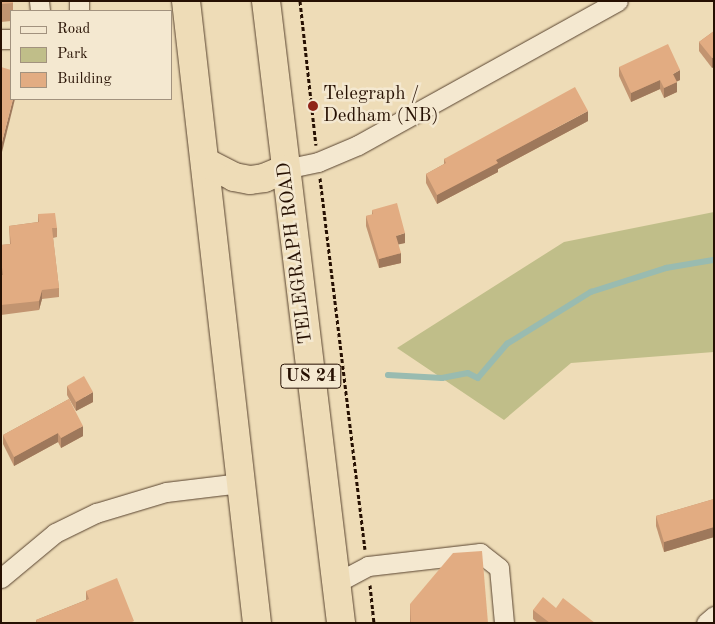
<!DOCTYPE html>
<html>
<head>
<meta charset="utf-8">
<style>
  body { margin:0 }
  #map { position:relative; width:715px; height:624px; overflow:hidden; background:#eedcb7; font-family:"Old Standard TT",serif }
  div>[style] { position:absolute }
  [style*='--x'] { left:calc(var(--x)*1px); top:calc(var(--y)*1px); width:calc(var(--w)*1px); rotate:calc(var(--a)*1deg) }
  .green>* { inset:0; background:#c0be89 }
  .stream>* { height:5.5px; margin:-2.75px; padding:0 2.75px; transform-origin:2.75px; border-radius:2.75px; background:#99bbb0 }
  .path>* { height:3px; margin-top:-1.5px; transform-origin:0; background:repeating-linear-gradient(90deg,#261002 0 4px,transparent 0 6.5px) }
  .roads { filter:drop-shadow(0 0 1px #58432f) drop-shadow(0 0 1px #58432f) }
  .minor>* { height:19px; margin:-9.5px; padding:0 9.5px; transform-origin:9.5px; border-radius:9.5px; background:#f4e8d0 }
  .highway>* { height:28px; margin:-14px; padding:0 14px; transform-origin:14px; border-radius:14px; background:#eedcb7 }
  .wall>* { inset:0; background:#c29470 }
  .shaded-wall>* { inset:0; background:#9e785b }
  .building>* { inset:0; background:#e2ac82 }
  .dots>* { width:14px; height:14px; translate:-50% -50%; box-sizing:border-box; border:2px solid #f4e8d0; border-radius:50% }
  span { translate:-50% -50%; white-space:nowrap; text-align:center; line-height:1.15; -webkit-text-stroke:5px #f4e8d0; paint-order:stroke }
  .shield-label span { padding:1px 4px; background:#f4e8d0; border:1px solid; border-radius:4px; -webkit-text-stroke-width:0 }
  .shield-label { font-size:18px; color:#261002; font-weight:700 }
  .poi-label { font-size:19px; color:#261002 }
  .left { translate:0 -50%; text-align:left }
  .street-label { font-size:19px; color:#261002 }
  .frame { position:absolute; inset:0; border:2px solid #261002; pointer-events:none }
  .legend { position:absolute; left:10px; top:10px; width:162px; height:90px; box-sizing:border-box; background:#f4e8d0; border:1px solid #a2927e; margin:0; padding:6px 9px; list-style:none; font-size:15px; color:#261002 }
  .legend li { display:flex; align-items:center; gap:10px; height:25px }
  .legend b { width:25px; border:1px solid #a2927e }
</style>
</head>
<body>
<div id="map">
  <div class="green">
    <i style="clip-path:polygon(714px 212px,714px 352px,571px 363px,504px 420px,397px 348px,564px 242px)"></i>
  </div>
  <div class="stream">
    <i style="--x:388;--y:375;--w:54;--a:3.2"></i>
    <i style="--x:442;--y:378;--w:26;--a:-11"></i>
    <i style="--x:468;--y:373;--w:11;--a:27"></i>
    <i style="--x:478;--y:378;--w:45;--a:-49.5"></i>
    <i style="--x:507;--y:344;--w:99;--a:-31.8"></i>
    <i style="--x:591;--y:292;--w:79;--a:-17.7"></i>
    <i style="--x:666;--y:268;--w:49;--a:-9.5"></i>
  </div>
  <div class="path">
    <i style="--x:300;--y:1;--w:145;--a:83.7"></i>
    <i style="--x:320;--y:178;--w:374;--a:83.1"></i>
    <i style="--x:370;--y:585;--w:38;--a:84"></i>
  </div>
  <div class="roads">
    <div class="minor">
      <i style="--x:39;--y:1;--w:10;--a:84"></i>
      <i style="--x:79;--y:1;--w:10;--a:90"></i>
      <i style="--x:1;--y:39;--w:10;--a:0"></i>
      <i style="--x:285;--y:169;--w:34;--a:-12"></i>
      <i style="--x:318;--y:162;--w:43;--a:-23"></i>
      <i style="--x:358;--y:145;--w:297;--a:-29"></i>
      <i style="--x:1;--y:578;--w:70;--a:-39.8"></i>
      <i style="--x:55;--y:533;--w:46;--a:-26"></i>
      <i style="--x:96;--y:513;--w:73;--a:-16.7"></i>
      <i style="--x:166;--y:492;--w:75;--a:-6.9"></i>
      <i style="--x:336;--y:583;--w:36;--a:-28"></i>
      <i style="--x:368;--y:566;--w:113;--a:-6.6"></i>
      <i style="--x:480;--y:553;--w:24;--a:38"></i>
      <i style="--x:499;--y:568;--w:55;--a:84.8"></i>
      <i style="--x:706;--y:623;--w:11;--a:-41"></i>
    </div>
    <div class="highway">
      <i style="--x:186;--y:1;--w:626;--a:83.49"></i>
      <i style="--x:266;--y:1;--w:627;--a:83.12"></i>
      <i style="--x:205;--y:162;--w:33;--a:27"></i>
      <i style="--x:234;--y:177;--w:16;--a:11"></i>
      <i style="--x:250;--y:180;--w:14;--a:-8"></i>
      <i style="--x:264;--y:178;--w:23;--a:-23"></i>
    </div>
  </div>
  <div class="wall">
    <i style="clip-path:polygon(1px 1px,13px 1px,13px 11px,11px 11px,11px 21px,1px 22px)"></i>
    <i style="clip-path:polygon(714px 31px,712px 68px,699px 51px,699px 42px)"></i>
    <i style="clip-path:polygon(619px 67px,680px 80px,676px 82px,677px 92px,664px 98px,660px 89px,631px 102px,619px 76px)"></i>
    <i style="clip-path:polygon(588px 121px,498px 169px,498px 172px,437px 204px,426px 183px,426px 174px,444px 164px,444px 159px)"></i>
    <i style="clip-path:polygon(372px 210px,405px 243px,398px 244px,401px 263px,379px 268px,366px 226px,366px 216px,372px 215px)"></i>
    <i style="clip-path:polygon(38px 214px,57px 228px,57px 237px,53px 238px,59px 288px,59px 297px,42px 299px,39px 310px,1px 315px,1px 275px,2px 275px,1px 245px,10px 244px,9px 226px,38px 222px)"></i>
    <i style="clip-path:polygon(67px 386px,93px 402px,76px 411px,67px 395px)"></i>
    <i style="clip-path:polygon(69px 399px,83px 436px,61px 448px,58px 442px,14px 466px,3px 444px,3px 435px)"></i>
    <i style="clip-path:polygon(714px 499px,714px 537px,664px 552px,656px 526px,656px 516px)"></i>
    <i style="clip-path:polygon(86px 591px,134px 623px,36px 623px,36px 620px,86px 600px)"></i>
    <i style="clip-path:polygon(410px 604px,488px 623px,410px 623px)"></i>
    <i style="clip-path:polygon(556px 608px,595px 623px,538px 623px,533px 619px,533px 610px)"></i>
  </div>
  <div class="shaded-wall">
    <i style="clip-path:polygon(714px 57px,714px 67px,712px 68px,712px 58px)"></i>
    <i style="clip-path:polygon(680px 70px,680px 80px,673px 83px,673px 74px)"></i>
    <i style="clip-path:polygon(660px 80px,660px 89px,631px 102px,631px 93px)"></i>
    <i style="clip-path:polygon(677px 82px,677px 92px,664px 98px,664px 88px)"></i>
    <i style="clip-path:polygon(13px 99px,15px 99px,2px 152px,2px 142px)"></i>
    <i style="clip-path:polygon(588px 111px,588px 121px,498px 169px,498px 172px,437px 204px,437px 195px,496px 160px)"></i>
    <i style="clip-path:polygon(405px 233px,405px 243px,396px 245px,396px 236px)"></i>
    <i style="clip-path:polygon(401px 253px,401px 263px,379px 268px,379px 259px)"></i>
    <i style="clip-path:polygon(42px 290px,42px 299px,39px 310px,39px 301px)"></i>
    <i style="clip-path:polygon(93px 392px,93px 402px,76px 411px,76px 402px)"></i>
    <i style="clip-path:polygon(83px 426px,83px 436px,61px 448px,61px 438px)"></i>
    <i style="clip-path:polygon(58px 433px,58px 442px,14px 466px,14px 457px)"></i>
    <i style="clip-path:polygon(714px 527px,714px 537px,664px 552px,664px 542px)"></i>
  </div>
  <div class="building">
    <i style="clip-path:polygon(1px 1px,13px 1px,13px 3px,1px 4px)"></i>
    <i style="clip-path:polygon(714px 31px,714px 57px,712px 58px,699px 42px)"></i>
    <i style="clip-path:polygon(668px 44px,680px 70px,673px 74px,677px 82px,664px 88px,660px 80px,631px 93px,619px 67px)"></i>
    <i style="clip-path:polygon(1px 67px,11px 70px,11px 99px,13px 99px,2px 142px,1px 142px)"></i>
    <i style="clip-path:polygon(575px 87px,588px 111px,496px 160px,498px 163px,437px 195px,426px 174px,446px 163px,444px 159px)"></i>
    <i style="clip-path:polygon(397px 203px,405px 233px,396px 236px,401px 253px,379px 259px,366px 216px,373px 214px,372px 210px)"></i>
    <i style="clip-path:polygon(55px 213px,57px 228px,52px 228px,59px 288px,42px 290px,39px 301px,1px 305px,1px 275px,3px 275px,1px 260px,1px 245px,11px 244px,9px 226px,39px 222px,38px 214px)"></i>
    <i style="clip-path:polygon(84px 376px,93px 392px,76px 402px,67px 386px)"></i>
    <i style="clip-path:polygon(69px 399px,83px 426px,61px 438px,58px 433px,14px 457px,3px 435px)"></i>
    <i style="clip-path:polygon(714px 499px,714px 527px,664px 542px,656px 516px)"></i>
    <i style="clip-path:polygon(482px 551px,488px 623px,411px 623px,410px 604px,453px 553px)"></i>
    <i style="clip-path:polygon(117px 578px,134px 621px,130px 623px,37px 623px,36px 620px,89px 599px,86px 591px)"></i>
    <i style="clip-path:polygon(543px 597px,556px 608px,563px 598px,595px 623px,550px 623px,533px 610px)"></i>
  </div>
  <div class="dots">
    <i style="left:313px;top:106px;background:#8f2418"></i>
  </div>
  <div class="shield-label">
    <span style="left:311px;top:376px">US 24</span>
  </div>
  <div class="poi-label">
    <span class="left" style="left:323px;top:106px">Telegraph /<br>Dedham (NB)</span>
  </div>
  <div class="street-label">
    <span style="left:296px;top:253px;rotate:-97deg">TELEGRAPH ROAD</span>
  </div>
  <div class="frame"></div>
  <ul class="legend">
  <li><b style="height:6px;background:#f4e8d0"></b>Road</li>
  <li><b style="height:14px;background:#c0be89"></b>Park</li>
  <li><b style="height:14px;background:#e2ac82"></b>Building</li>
  </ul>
</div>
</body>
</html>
